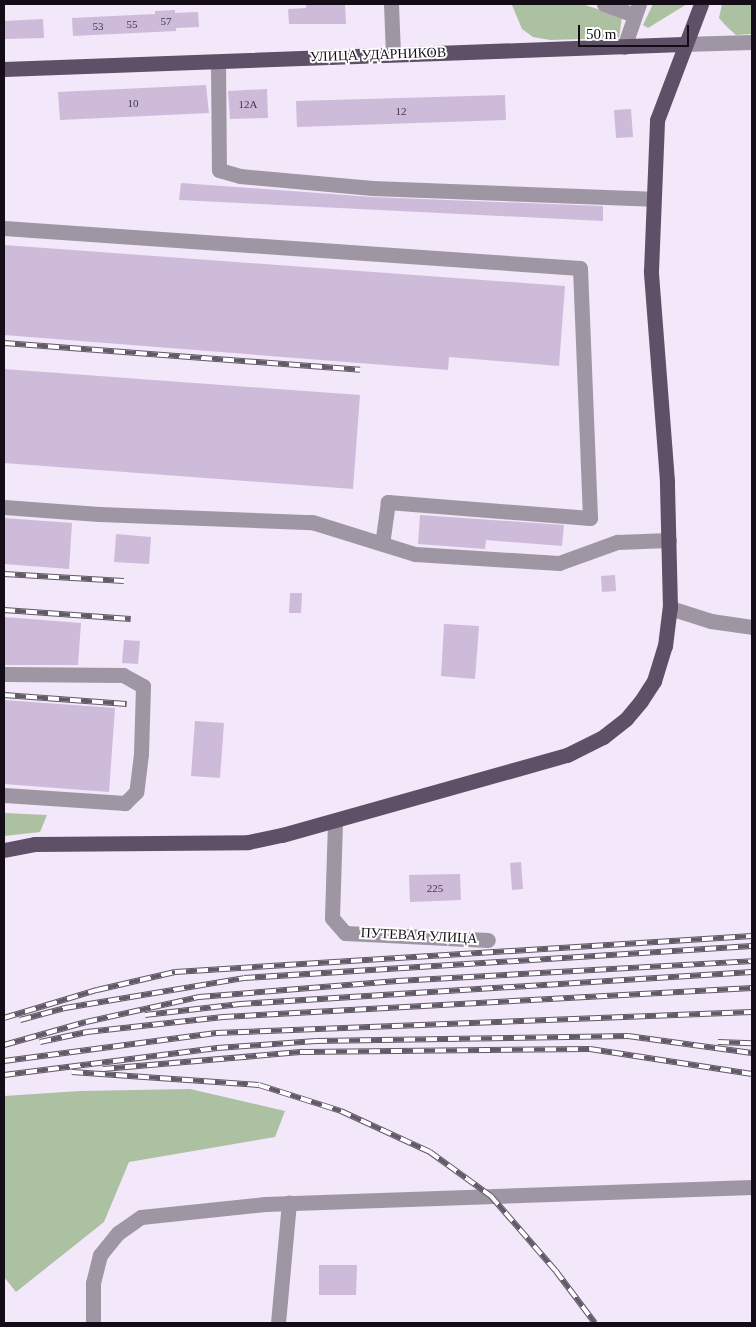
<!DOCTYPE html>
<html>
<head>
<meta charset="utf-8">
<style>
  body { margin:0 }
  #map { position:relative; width:756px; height:1327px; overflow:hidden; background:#f3e7fa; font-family:Georgia,serif }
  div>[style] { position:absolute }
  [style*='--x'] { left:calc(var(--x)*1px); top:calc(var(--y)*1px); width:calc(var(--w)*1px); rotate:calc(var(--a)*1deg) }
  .green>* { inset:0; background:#abc1a2 }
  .building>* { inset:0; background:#cebbda }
  .minor>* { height:15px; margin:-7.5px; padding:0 7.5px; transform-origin:7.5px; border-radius:7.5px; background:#9e96a3 }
  .major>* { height:15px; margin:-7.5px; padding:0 7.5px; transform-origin:7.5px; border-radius:7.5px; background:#5e5067 }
  .rail>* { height:5.5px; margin-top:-2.75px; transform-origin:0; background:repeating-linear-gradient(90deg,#fff 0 11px,#635a68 0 22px); box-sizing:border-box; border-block:1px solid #635a68 }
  span { translate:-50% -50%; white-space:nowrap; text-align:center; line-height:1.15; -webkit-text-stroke:4px #fff; paint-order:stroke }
  .number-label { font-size:11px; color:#423848 }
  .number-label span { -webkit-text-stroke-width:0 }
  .street-label { font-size:14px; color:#140d18 }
  .frame { position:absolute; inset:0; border:5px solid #140d18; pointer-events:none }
  .scale { position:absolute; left:578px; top:25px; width:111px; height:22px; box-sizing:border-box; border:2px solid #140d18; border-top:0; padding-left:6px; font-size:15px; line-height:18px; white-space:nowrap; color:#140d18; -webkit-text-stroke:4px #fff; paint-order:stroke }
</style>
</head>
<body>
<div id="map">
  <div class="green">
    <i style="clip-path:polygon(434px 4px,582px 4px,622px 17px,619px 38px,550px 40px,533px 37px,522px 29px,512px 5px)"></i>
    <i style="clip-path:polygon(653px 4px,687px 4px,648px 28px,643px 25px)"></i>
    <i style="clip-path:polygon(722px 4px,752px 4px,752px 34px,736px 35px,726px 26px,719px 18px)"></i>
    <i style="clip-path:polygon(4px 813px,47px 815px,40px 832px,4px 836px)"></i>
    <i style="clip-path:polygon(190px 1089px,285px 1111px,275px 1137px,129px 1162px,104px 1222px,16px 1292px,4px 1277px,4px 1096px,80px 1091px)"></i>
  </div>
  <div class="building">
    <i style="clip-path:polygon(306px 4px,345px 4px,346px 24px,289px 24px,288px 9px,306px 8px)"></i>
    <i style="clip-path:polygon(175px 10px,175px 13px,198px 12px,199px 27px,176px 28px,176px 31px,73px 36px,72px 18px,155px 14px,155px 11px)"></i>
    <i style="clip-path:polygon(43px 19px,44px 38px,4px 39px,4px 21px)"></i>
    <i style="clip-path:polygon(206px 85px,209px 113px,60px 120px,58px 92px)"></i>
    <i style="clip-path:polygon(267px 89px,268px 118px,230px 119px,228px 91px)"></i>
    <i style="clip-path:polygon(505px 95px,506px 120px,297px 127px,296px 101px)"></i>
    <i style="clip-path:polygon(631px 109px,633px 137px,616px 138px,614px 110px)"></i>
    <i style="clip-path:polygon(181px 183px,372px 197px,603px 206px,603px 221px,179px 200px)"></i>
    <i style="clip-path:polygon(4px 245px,565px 286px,559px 366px,449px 357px,448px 370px,4px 335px)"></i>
    <i style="clip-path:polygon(4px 369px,360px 395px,353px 489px,4px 463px)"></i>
    <i style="clip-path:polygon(420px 515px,564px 525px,562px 546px,486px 540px,485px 549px,418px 544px)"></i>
    <i style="clip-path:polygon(4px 518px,72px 523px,69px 569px,4px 564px)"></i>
    <i style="clip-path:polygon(116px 534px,151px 537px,149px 564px,114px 562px)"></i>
    <i style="clip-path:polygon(615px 575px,616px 591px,602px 592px,601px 576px)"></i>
    <i style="clip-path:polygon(290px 593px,302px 593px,301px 613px,289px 613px)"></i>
    <i style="clip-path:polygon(4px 617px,81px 623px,78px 665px,4px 665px)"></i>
    <i style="clip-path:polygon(444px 624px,479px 626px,475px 679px,441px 676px)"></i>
    <i style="clip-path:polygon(124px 640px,140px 641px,138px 664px,122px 663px)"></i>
    <i style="clip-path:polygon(4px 700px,115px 708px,109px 792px,4px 784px)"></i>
    <i style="clip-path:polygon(195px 721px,224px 723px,220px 778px,191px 776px)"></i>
    <i style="clip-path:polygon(521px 862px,523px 889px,512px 890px,510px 863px)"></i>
    <i style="clip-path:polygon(460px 874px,461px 900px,410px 902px,409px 875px)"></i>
    <i style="clip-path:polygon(319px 1265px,357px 1265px,356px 1295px,319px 1295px)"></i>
  </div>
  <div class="minor">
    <i style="--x:391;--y:4;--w:50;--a:87.7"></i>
    <i style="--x:604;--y:4;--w:32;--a:20"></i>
    <i style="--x:683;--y:44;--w:69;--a:-1.7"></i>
    <i style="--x:624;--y:47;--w:46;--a:-70.8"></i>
    <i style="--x:218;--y:62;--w:108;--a:89.5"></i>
    <i style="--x:219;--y:170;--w:22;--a:16"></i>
    <i style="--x:240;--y:176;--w:133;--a:5.2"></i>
    <i style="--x:372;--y:188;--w:280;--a:2.2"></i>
    <i style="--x:4;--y:228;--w:577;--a:3.97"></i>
    <i style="--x:580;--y:268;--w:250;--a:87.7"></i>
    <i style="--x:590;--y:518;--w:203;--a:-175.5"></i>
    <i style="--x:388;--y:502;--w:42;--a:98.1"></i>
    <i style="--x:4;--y:507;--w:95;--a:4.2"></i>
    <i style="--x:99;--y:514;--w:213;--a:2.2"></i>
    <i style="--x:312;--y:522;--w:108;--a:17.3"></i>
    <i style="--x:415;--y:554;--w:144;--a:3.6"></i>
    <i style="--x:559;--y:563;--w:62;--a:-19.9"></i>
    <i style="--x:617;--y:542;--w:52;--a:-2.2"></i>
    <i style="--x:670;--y:608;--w:43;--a:17.6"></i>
    <i style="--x:711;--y:621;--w:41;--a:8.3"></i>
    <i style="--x:4;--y:674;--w:119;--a:0.5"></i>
    <i style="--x:123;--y:675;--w:23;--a:29"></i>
    <i style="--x:143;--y:686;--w:68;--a:91.7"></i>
    <i style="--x:141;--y:754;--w:38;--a:97"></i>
    <i style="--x:136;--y:792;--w:16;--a:135"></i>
    <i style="--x:125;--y:803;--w:121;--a:-176.2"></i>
    <i style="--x:335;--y:822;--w:96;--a:91.8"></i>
    <i style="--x:332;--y:918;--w:20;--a:49"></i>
    <i style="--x:345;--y:933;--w:143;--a:2.8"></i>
    <i style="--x:93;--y:1323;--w:40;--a:-90"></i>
    <i style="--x:93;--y:1283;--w:29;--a:-76"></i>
    <i style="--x:100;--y:1255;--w:28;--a:-51"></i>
    <i style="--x:118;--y:1233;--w:28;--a:-35"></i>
    <i style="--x:141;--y:1217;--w:125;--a:-6"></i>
    <i style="--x:265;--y:1204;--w:487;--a:-2"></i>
    <i style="--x:278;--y:1323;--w:121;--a:-84.8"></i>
  </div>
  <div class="major">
    <i style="--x:4;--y:69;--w:679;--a:-2.11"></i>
    <i style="--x:4;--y:850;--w:32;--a:-11"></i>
    <i style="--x:35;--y:844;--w:213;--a:-0.5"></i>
    <i style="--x:248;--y:842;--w:35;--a:-12"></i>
    <i style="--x:282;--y:835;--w:296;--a:-15.7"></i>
    <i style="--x:567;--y:755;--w:40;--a:-26.6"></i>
    <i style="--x:603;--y:737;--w:29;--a:-38"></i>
    <i style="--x:626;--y:719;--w:23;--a:-50"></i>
    <i style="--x:641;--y:701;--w:24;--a:-57"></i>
    <i style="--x:654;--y:681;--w:37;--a:-73"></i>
    <i style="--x:665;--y:646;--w:38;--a:-83"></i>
    <i style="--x:670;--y:608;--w:127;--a:-91.4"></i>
    <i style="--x:667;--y:481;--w:211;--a:-94.4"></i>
    <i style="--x:651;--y:271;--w:151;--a:-87.7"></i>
    <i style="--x:657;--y:120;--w:124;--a:-69.2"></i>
  </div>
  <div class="rail">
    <i style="--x:4;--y:343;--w:357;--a:4.3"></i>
    <i style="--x:4;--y:574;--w:120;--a:3.3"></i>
    <i style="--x:4;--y:610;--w:127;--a:4.1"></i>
    <i style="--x:4;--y:695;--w:123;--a:4.2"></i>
    <i style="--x:145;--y:1015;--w:96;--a:-6.6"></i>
    <i style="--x:240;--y:1004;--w:513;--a:-3.58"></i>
    <i style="--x:4;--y:1018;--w:97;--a:-16.8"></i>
    <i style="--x:97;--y:990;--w:80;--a:-13"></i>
    <i style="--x:175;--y:972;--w:578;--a:-3.57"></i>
    <i style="--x:20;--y:1020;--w:47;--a:-14.9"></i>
    <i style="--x:65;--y:1008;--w:181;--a:-9.5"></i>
    <i style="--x:244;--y:978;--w:509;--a:-3.6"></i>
    <i style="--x:40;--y:1042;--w:48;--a:-12"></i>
    <i style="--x:87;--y:1032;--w:137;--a:-6.3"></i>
    <i style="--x:223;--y:1017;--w:530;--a:-3.14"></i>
    <i style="--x:718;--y:1042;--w:34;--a:2"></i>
    <i style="--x:4;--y:1045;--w:85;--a:-15.7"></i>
    <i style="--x:86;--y:1022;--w:116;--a:-12.5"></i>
    <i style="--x:199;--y:997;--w:199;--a:-4.6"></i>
    <i style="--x:397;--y:981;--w:356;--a:-3.2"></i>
    <i style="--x:4;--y:1061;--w:214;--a:-7.5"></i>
    <i style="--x:216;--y:1033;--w:536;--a:-2.24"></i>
    <i style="--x:103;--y:1069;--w:201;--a:-4.9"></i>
    <i style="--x:303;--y:1052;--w:287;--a:-0.6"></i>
    <i style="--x:590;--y:1049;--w:164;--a:8.8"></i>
    <i style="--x:72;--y:1072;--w:187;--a:4"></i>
    <i style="--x:259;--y:1085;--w:86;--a:17.6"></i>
    <i style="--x:341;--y:1111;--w:98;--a:24.7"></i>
    <i style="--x:430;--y:1152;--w:75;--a:35.8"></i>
    <i style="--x:491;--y:1196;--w:99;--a:49.1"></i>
    <i style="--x:556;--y:1271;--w:65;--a:53.1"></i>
    <i style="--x:4;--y:1075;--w:215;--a:-7.2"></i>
    <i style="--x:217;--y:1048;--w:99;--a:-4"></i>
    <i style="--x:316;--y:1041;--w:312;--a:-0.9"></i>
    <i style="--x:628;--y:1036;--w:125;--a:7.8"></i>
  </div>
  <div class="number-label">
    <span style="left:166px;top:21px">57</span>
    <span style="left:132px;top:24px">55</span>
    <span style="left:98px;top:26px">53</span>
    <span style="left:133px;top:103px">10</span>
    <span style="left:248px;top:104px">12А</span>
    <span style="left:401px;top:111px">12</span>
    <span style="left:435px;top:888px">225</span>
  </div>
  <div class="street-label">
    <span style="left:378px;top:55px;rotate:-2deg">УЛИЦА УДАРНИКОВ</span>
    <span style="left:419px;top:936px;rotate:3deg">ПУТЕВАЯ УЛИЦА</span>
  </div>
  <div class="frame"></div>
  <div class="scale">50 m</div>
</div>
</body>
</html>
